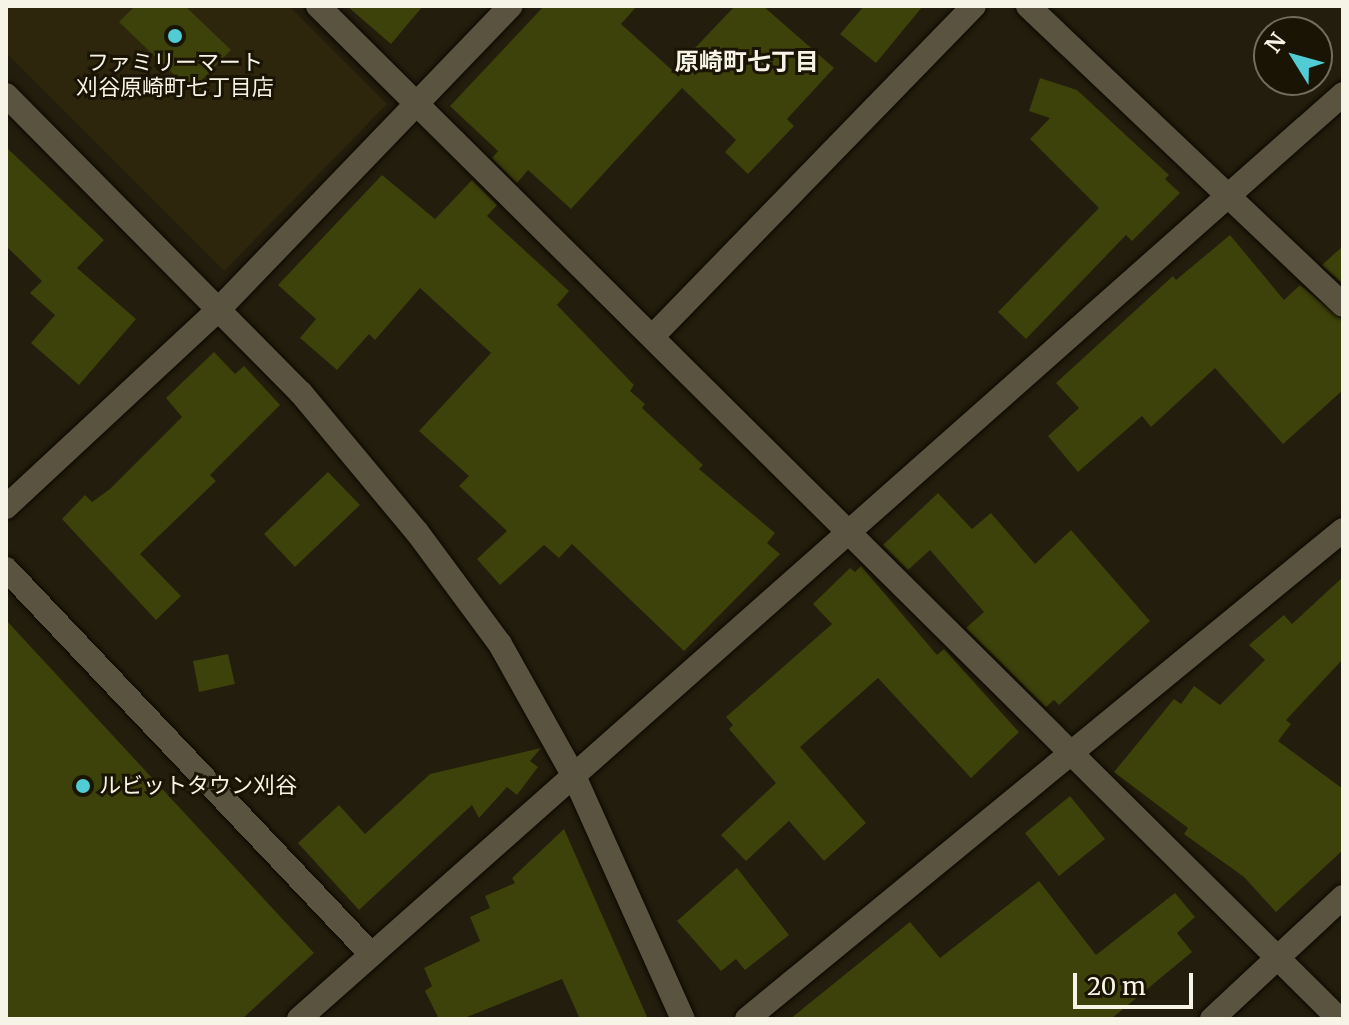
<!DOCTYPE html>
<html>
<head>
<meta charset="utf-8">
<style>
  body { margin:0 }
  #map { position:relative; width:1349px; height:1025px; overflow:hidden; background:#221d0c; font-family:Merriweather,"Noto Sans JP",serif }
  div>[style] { position:absolute }
  [style*='--x'] { left:calc(var(--x)*1px); top:calc(var(--y)*1px); width:calc(var(--w)*1px); rotate:calc(var(--a)*1deg) }
  .built>* { inset:0; background:#2d260d }
  .building>* { inset:0; background:#3d410a }
  .roads { filter:drop-shadow(0 0 2px #0c0700) drop-shadow(0 0 2px #0c0700) }
  .street>* { height:24px; margin:-12px; padding:0 12px; transform-origin:12px; border-radius:12px; background:#595340 }
  .dots>* { width:22px; height:22px; translate:-50% -50%; box-sizing:border-box; border:4px solid #191404; border-radius:50% }
  span { translate:-50% -50%; white-space:nowrap; text-align:center; line-height:1.15; -webkit-text-stroke:6px #191404; paint-order:stroke }
  .poi-label { font-size:22px; color:#f6f3e7 }
  .left { translate:0 -50%; text-align:left }
  .neighbourhood-label { font-size:24px; color:#f6f3e7; font-weight:700 }
  .frame { position:absolute; inset:0; border:8px solid #f6f3e7; pointer-events:none }
  .north { position:absolute; left:1253px; top:16px; width:80px; height:80px; box-sizing:border-box; background:#191404; border:2px solid #716d5f; border-radius:50%; rotate:307deg; font-size:22px; font-weight:700; line-height:32px; text-align:center; color:#f6f3e7 }
  .north::after { content:''; display:block; margin:auto; width:28px; height:36px; background:#51ccd4; clip-path:polygon(50% 0,100% 100%,50% 72%,0 100%) }
  .scale { position:absolute; left:1073px; top:973px; width:120px; height:36px; box-sizing:border-box; border:4px solid #f6f3e7; border-top:0; padding-left:10px; font-size:24px; line-height:28px; white-space:nowrap; color:#f6f3e7; -webkit-text-stroke:6px #191404; paint-order:stroke }
</style>
</head>
<body>
<div id="map">
  <div class="built">
    <i style="clip-path:polygon(6px 6px,289px 6px,387px 104px,224px 271px,6px 53px)"></i>
  </div>
  <div class="building">
    <i style="clip-path:polygon(135px 6px,185px 6px,231px 50px,191px 91px,119px 22px)"></i>
    <i style="clip-path:polygon(347px 6px,423px 6px,391px 44px)"></i>
    <i style="clip-path:polygon(544px 6px,637px 6px,621px 24px,673px 71px,735px 6px,763px 6px,834px 68px,787px 119px,794px 126px,748px 174px,725px 152px,736px 140px,682px 88px,571px 209px,528px 170px,517px 183px,492px 158px,498px 151px,450px 106px)"></i>
    <i style="clip-path:polygon(864px 6px,923px 6px,876px 63px,840px 34px)"></i>
    <i style="clip-path:polygon(1040px 78px,1077px 90px,1169px 175px,1165px 179px,1180px 193px,1132px 241px,1126px 235px,1026px 339px,998px 312px,1099px 208px,1030px 139px,1050px 118px,1029px 111px)"></i>
    <i style="clip-path:polygon(6px 147px,104px 240px,77px 268px,136px 319px,79px 385px,31px 343px,55px 315px,30px 293px,42px 281px,6px 246px)"></i>
    <i style="clip-path:polygon(382px 175px,435px 219px,472px 180px,497px 205px,487px 216px,569px 291px,557px 305px,634px 385px,630px 391px,645px 404px,642px 408px,703px 465px,699px 469px,775px 533px,767px 543px,780px 554px,684px 651px,572px 544px,559px 558px,544px 545px,500px 585px,477px 559px,507px 531px,459px 486px,469px 476px,419px 431px,491px 353px,420px 288px,375px 340px,369px 334px,337px 370px,300px 338px,316px 319px,278px 285px)"></i>
    <i style="clip-path:polygon(1230px 235px,1284px 300px,1300px 285px,1343px 320px,1343px 390px,1283px 444px,1215px 368px,1151px 427px,1142px 416px,1078px 472px,1048px 436px,1079px 408px,1056px 383px,1173px 276px,1176px 280px)"></i>
    <i style="clip-path:polygon(1343px 246px,1343px 284px,1322px 265px)"></i>
    <i style="clip-path:polygon(214px 352px,235px 374px,244px 366px,280px 405px,210px 475px,216px 481px,140px 554px,181px 596px,156px 620px,62px 519px,85px 495px,92px 502px,110px 489px,182px 417px,166px 398px)"></i>
    <i style="clip-path:polygon(328px 472px,360px 505px,295px 567px,264px 534px)"></i>
    <i style="clip-path:polygon(938px 493px,972px 529px,991px 513px,1035px 564px,1071px 530px,1150px 621px,1059px 705px,1054px 700px,1046px 707px,966px 628px,984px 612px,930px 550px,908px 570px,883px 545px)"></i>
    <i style="clip-path:polygon(861px 566px,937px 655px,944px 649px,1019px 732px,971px 778px,878px 678px,800px 747px,866px 823px,824px 861px,789px 821px,746px 861px,721px 835px,776px 783px,729px 729px,733px 725px,726px 717px,832px 624px,813px 604px,850px 568px,855px 572px)"></i>
    <i style="clip-path:polygon(1343px 577px,1343px 659px,1286px 720px,1291px 724px,1278px 741px,1343px 789px,1343px 850px,1276px 912px,1244px 877px,1184px 834px,1188px 828px,1114px 772px,1174px 699px,1181px 704px,1194px 686px,1220px 705px,1265px 660px,1249px 645px,1284px 615px,1292px 624px)"></i>
    <i style="clip-path:polygon(6px 620px,314px 953px,242px 1019px,6px 1019px)"></i>
    <i style="clip-path:polygon(228px 654px,235px 684px,199px 692px,193px 661px)"></i>
    <i style="clip-path:polygon(541px 748px,530px 761px,538px 767px,517px 795px,507px 787px,479px 818px,472px 805px,359px 910px,298px 843px,339px 805px,365px 834px,430px 774px)"></i>
    <i style="clip-path:polygon(1070px 796px,1105px 839px,1059px 876px,1025px 833px)"></i>
    <i style="clip-path:polygon(564px 829px,648px 1019px,580px 1019px,562px 979px,462px 1019px,439px 1019px,425px 991px,432px 986px,424px 968px,480px 941px,470px 917px,490px 908px,485px 896px,515px 883px,512px 878px)"></i>
    <i style="clip-path:polygon(737px 868px,789px 935px,745px 970px,736px 959px,721px 971px,677px 921px)"></i>
    <i style="clip-path:polygon(1039px 881px,1096px 955px,1175px 893px,1195px 917px,1177px 933px,1192px 952px,1111px 1019px,790px 1019px,910px 922px,940px 958px)"></i>
  </div>
  <div class="roads">
    <div class="street">
      <i style="--x:318;--y:6;--w:1438;--a:44.77"></i>
      <i style="--x:1028;--y:6;--w:434;--a:43.5"></i>
      <i style="--x:6;--y:95;--w:419;--a:45.3"></i>
      <i style="--x:301;--y:393;--w:181;--a:50.2"></i>
      <i style="--x:417;--y:532;--w:139;--a:53.5"></i>
      <i style="--x:500;--y:644;--w:154;--a:60.8"></i>
      <i style="--x:575;--y:778;--w:264;--a:65.9"></i>
      <i style="--x:653;--y:336;--w:460;--a:-45.8"></i>
      <i style="--x:6;--y:507;--w:292;--a:-42.9"></i>
      <i style="--x:220;--y:308;--w:419;--a:-46.1"></i>
      <i style="--x:6;--y:569;--w:529;--a:46.53"></i>
      <i style="--x:299;--y:1019;--w:1395;--a:-41.54"></i>
      <i style="--x:747;--y:1019;--w:771;--a:-39.37"></i>
      <i style="--x:1212;--y:1019;--w:179;--a:-43"></i>
    </div>
  </div>
  <div class="dots">
    <i style="left:175px;top:36px;background:#51ccd4"></i>
    <i style="left:83px;top:786px;background:#51ccd4"></i>
  </div>
  <div class="poi-label">
    <span style="left:175px;top:75px">ファミリーマート<br>刈谷原崎町七丁目店</span>
    <span class="left" style="left:99px;top:786px">ルビットタウン刈谷</span>
  </div>
  <div class="neighbourhood-label">
    <span style="left:747px;top:62px">原崎町七丁目</span>
  </div>
  <div class="frame"></div>
  <div class="north">N</div>
  <div class="scale">20 m</div>
</div>
</body>
</html>
